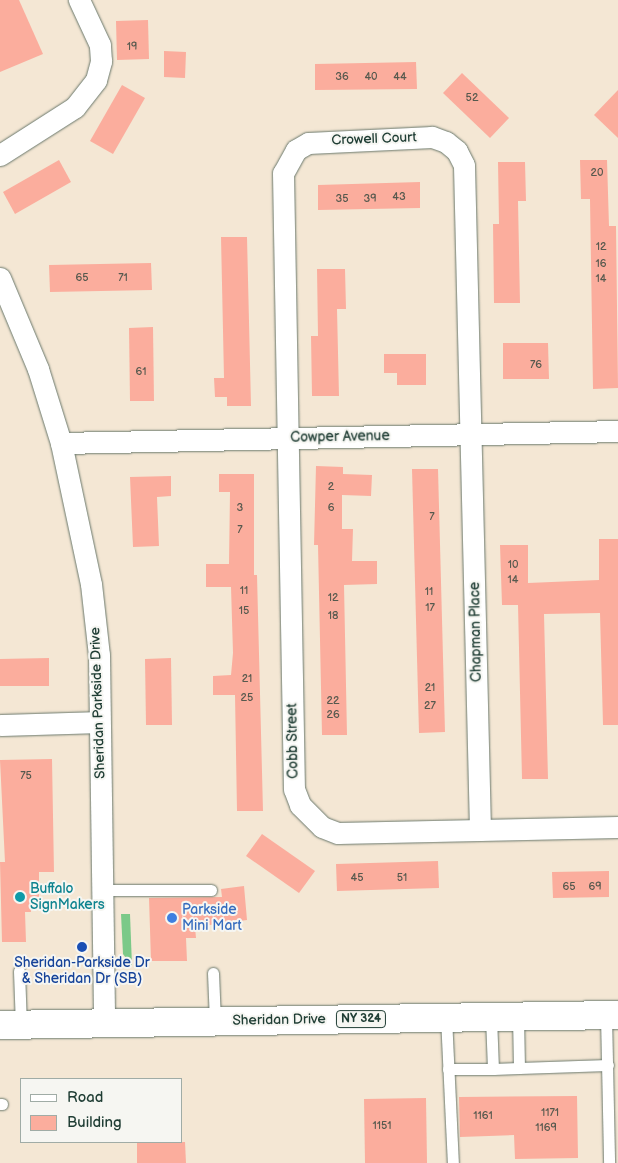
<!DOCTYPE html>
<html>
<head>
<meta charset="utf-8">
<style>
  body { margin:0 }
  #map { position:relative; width:618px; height:1163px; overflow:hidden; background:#f4e7d4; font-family:"Balsamiq Sans",sans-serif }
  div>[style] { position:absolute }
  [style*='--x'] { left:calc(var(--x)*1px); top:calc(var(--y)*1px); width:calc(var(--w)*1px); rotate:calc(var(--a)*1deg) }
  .green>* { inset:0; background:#7bc988 }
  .building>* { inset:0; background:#fbad9d }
  .roads { filter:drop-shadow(0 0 1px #6a786c) drop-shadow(0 0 1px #6a786c) }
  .service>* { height:11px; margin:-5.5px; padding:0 5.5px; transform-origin:5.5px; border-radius:5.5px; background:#fff }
  .minor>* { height:21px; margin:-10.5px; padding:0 10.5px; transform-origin:10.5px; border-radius:10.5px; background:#fff }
  .primary>* { height:28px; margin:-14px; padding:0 14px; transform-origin:14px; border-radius:14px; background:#fff }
  .dots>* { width:14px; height:14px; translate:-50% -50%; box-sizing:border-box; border:2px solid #f6f6f2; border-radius:50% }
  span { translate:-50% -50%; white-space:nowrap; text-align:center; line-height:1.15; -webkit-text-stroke:4px #f6f6f2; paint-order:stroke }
  .number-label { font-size:11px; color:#56594e }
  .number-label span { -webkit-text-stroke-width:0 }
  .shield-label span { padding:1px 4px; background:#f6f6f2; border:1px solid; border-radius:4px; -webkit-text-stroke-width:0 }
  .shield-label { font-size:12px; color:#1f3d34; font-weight:700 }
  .street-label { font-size:14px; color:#1f3d34 }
  .culture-label { font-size:14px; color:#0d838f }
  .left { translate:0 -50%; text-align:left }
  .shop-label { font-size:14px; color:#366cbe }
  .transit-label { font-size:14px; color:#164399 }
  .legend { position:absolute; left:20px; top:1078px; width:162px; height:65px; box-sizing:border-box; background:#f6f6f2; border:1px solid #a0aca6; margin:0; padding:6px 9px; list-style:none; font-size:15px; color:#1f3d34 }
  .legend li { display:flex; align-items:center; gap:10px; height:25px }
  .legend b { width:25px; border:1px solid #a0aca6 }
</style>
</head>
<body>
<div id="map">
  <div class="green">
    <i style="clip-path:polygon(121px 914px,130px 914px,132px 966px,123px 954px)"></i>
  </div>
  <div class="building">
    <i style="clip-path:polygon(0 0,19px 0,43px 54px,0 72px)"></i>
    <i style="clip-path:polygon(148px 20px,149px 59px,117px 60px,116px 21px)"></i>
    <i style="clip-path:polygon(164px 51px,186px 52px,185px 78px,164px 77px)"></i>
    <i style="clip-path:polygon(416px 62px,417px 89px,315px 90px,315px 64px)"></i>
    <i style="clip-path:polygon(462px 73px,509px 118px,490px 138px,443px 93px)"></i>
    <i style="clip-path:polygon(122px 85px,145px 98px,113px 154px,90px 141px)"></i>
    <i style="clip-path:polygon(618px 90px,618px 138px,594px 115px)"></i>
    <i style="clip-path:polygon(59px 160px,71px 182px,15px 214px,3px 192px)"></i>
    <i style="clip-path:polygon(580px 160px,607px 160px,609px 226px,616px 226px,618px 388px,593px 389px,590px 199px,581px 199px)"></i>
    <i style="clip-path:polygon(498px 162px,525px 162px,526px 201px,518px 201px,520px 303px,494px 303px,493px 224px,499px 224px)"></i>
    <i style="clip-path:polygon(420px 182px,420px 208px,318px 210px,318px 185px)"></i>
    <i style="clip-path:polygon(221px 237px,247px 237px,251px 406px,227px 406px,227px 397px,215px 397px,214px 378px,224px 378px)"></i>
    <i style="clip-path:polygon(151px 263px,152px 290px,50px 292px,49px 265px)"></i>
    <i style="clip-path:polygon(317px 269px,345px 269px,346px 309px,337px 309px,339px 396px,312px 396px,311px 336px,318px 336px)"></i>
    <i style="clip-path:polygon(153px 327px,154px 401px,130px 401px,129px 328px)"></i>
    <i style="clip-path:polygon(503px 343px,548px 343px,549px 379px,503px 379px)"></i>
    <i style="clip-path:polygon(384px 354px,426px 354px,426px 385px,397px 385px,397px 373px,384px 373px)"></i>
    <i style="clip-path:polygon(316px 466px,343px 467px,343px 474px,372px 475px,371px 496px,342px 495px,342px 529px,353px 529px,352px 561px,377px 561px,377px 584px,344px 585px,347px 735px,322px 735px,318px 545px,314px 545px)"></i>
    <i style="clip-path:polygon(412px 469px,438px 469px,445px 732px,419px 733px)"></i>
    <i style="clip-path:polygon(219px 474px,254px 474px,254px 575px,257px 575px,263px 811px,237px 811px,235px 695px,213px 695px,213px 676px,231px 675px,233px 653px,231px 587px,206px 587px,206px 564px,229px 564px,230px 492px,219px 492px)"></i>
    <i style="clip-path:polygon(171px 476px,171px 496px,157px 497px,159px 546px,133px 547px,130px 477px)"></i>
    <i style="clip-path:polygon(599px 539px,618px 539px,618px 725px,603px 725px,600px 613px,544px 614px,548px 779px,522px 779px,518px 605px,502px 605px,500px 545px,528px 545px,528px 583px,599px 580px)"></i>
    <i style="clip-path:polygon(49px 658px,49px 686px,0 686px,0 659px)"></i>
    <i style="clip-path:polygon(171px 658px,172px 725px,146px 725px,145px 659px)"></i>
    <i style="clip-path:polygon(52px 759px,54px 872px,39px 872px,39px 903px,30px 903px,31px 912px,25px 912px,26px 942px,2px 942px,0 862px,5px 862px,0 760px)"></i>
    <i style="clip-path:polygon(262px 834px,315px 871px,299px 893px,246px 856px)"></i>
    <i style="clip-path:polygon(438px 861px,439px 888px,337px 891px,336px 864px)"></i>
    <i style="clip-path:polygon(609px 871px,609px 897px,553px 898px,552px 872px)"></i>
    <i style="clip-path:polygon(244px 886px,247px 920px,195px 927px,196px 938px,186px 938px,187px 961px,151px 961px,149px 898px,222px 897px,221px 889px)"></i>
    <i style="clip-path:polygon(577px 1096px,578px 1158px,515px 1159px,514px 1135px,460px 1137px,459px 1097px)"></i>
    <i style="clip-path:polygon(426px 1098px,427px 1163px,365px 1163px,364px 1099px)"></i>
    <i style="clip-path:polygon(137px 1142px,185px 1142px,186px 1163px,137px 1163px)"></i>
  </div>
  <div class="roads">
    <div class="service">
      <i style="--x:102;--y:890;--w:109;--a:0"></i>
      <i style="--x:19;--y:971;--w:54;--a:87.9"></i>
      <i style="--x:213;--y:973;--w:48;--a:87.6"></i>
      <i style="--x:606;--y:1015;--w:148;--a:88.8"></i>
      <i style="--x:446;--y:1017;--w:146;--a:87.3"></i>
      <i style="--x:519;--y:1068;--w:89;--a:-1.9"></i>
      <i style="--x:448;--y:1069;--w:45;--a:0"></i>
      <i style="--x:493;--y:1069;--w:52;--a:-92.2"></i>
      <i style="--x:493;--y:1069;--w:26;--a:-2"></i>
      <i style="--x:519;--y:1068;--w:52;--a:-91.1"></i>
      <i style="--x:0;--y:1104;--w:2;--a:0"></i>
    </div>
    <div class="minor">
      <i style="--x:0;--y:155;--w:89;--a:-32.6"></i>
      <i style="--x:75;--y:107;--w:34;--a:-52"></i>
      <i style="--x:96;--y:80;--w:20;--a:-75"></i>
      <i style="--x:101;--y:61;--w:16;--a:-94"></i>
      <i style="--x:100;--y:45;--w:50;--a:-115"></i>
      <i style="--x:0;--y:278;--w:99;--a:67.3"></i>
      <i style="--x:38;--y:369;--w:77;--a:72.7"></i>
      <i style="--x:61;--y:443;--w:144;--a:78"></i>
      <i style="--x:91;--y:584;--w:71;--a:83.6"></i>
      <i style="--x:99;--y:655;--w:368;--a:89.2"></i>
      <i style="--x:61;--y:443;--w:557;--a:-1.23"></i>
      <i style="--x:0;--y:725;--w:99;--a:-1.7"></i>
      <i style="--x:480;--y:830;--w:665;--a:-91.38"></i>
      <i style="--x:464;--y:165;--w:16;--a:-117"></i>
      <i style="--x:457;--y:151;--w:14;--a:-141"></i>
      <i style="--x:446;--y:142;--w:15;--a:-160"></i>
      <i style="--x:432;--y:137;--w:124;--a:177.2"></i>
      <i style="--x:308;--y:143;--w:14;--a:150"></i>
      <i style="--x:296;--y:150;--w:26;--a:119"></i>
      <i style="--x:283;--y:173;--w:616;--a:88.98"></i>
      <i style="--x:294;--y:789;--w:17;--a:69"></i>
      <i style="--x:300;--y:805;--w:31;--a:45"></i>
      <i style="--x:322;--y:827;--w:17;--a:21"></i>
      <i style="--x:338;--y:833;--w:142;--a:-1.2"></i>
      <i style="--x:480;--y:830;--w:138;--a:-1.2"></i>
    </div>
    <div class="primary">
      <i style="--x:0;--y:1025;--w:618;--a:-0.93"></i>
    </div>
  </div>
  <div class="dots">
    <i style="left:20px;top:897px;background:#0f9aa8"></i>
    <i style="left:172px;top:918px;background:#3f7fe0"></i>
    <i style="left:82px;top:947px;background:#1a4fb4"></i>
  </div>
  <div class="number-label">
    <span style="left:132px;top:47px">19</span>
    <span style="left:342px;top:77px">36</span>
    <span style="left:371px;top:77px">40</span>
    <span style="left:400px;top:77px">44</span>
    <span style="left:472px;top:98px">52</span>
    <span style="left:597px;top:173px">20</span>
    <span style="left:399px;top:197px">43</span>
    <span style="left:342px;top:199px">35</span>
    <span style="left:370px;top:199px">39</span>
    <span style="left:601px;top:247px">12</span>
    <span style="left:601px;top:264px">16</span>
    <span style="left:82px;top:278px">65</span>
    <span style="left:123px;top:278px">71</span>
    <span style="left:601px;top:279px">14</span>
    <span style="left:536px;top:365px">76</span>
    <span style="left:141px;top:372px">61</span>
    <span style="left:331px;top:487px">2</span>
    <span style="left:240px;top:508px">3</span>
    <span style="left:331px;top:508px">6</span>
    <span style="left:432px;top:517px">7</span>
    <span style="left:240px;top:530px">7</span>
    <span style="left:513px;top:565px">10</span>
    <span style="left:513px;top:580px">14</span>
    <span style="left:244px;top:591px">11</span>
    <span style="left:429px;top:592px">11</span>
    <span style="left:333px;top:598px">12</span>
    <span style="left:430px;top:608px">17</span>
    <span style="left:244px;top:611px">15</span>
    <span style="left:333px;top:616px">18</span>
    <span style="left:247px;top:679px">21</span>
    <span style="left:430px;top:688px">21</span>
    <span style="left:247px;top:698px">25</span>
    <span style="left:333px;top:701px">22</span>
    <span style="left:430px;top:706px">27</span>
    <span style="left:333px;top:715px">26</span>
    <span style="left:26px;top:776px">75</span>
    <span style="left:357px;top:878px">45</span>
    <span style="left:402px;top:878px">51</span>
    <span style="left:569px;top:887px">65</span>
    <span style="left:595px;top:887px">69</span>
    <span style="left:550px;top:1113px">1171</span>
    <span style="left:483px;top:1116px">1161</span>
    <span style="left:382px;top:1126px">1151</span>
    <span style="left:546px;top:1128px">1169</span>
  </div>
  <div class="shield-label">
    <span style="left:361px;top:1019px">NY 324</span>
  </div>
  <div class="street-label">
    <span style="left:374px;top:139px;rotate:-2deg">Crowell Court</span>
    <span style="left:340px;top:437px;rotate:-1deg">Cowper Avenue</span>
    <span style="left:476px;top:632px;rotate:-91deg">Chapman Place</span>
    <span style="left:98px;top:703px;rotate:-92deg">Sheridan Parkside Drive</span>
    <span style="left:293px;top:741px;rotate:-91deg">Cobb Street</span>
    <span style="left:279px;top:1020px;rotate:-1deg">Sheridan Drive</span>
  </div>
  <div class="culture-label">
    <span class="left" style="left:30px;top:897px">Buffalo<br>SignMakers</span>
  </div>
  <div class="shop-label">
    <span class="left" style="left:182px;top:918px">Parkside<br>Mini Mart</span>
  </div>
  <div class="transit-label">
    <span style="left:82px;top:971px">Sheridan-Parkside Dr<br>&amp; Sheridan Dr (SB)</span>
  </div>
  <ul class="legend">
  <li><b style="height:6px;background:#fff"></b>Road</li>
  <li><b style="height:14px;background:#fbad9d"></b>Building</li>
  </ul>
</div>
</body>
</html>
